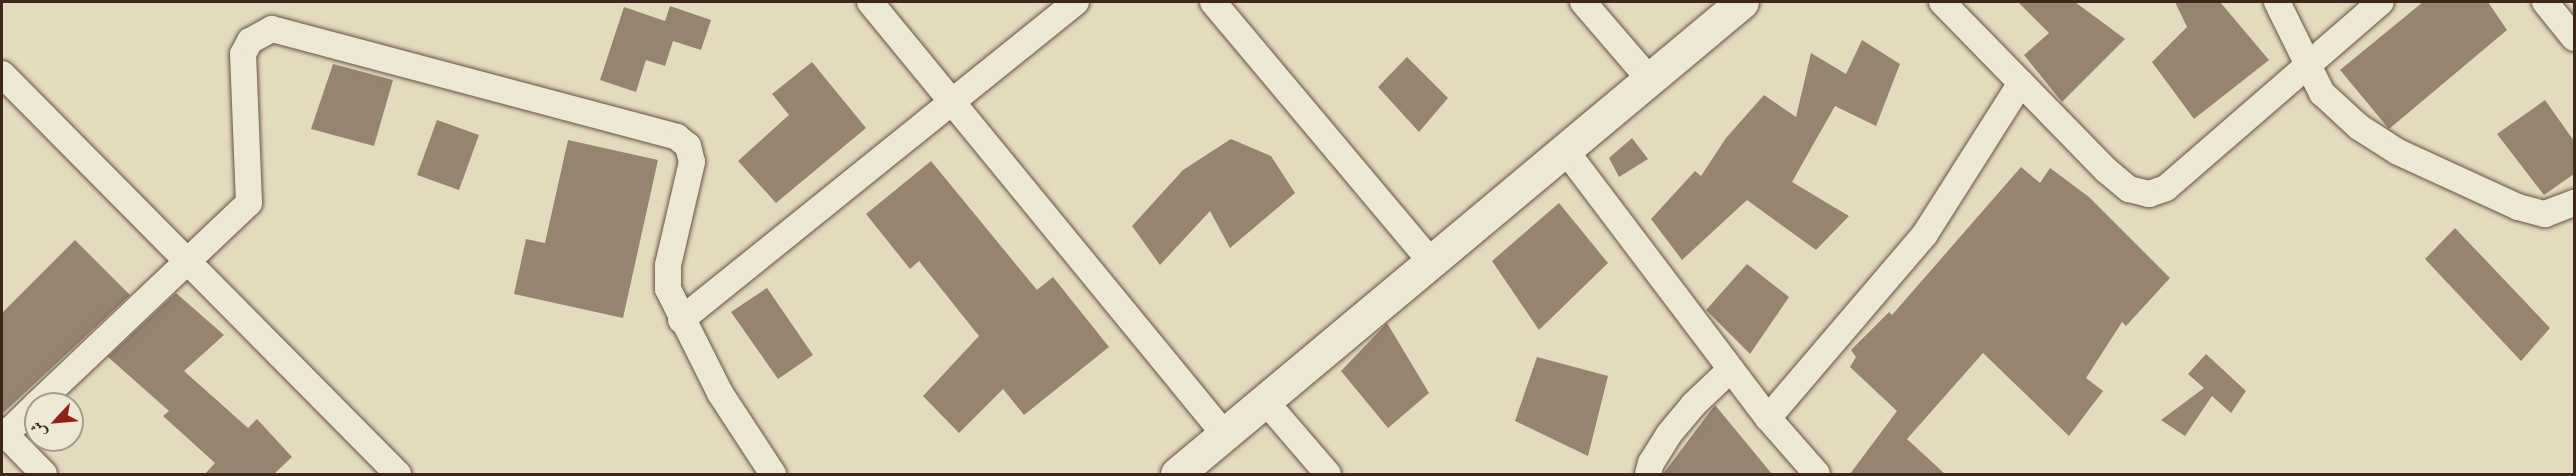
<!DOCTYPE html>
<html>
<head>
<meta charset="utf-8">
<style>
  body { margin:0 }
  #map { position:relative; width:2576px; height:476px; overflow:hidden; background:#e4dbbf; font-family:"IM FELL English",Amiri,serif }
  div>[style] { position:absolute }
  [style*='--x'] { left:calc(var(--x)*1px); top:calc(var(--y)*1px); width:calc(var(--w)*1px); rotate:calc(var(--a)*1deg) }
  .building>* { inset:0; background:#948470 }
  .roads { filter:drop-shadow(0 0 2px #685343) drop-shadow(0 0 2px #685343) }
  .street>* { height:26px; margin:-13px; padding:0 13px; transform-origin:13px; border-radius:13px; background:#ede8d5 }
  .secondary>* { height:33px; margin:-16.5px; padding:0 16.5px; transform-origin:16.5px; border-radius:16.5px; background:#ede8d5 }
  span { translate:-50% -50%; white-space:nowrap; text-align:center; line-height:1.15; -webkit-text-stroke:5px #ede8d5; paint-order:stroke }
  .frame { position:absolute; inset:0; border:3px solid #3e261a; pointer-events:none }
  .north { position:absolute; left:24px; top:392px; width:60px; height:60px; box-sizing:border-box; background:#ede8d5; border:2px solid #a79a8a; border-radius:50%; rotate:244deg; font-size:16px; font-weight:700; line-height:24px; text-align:center; color:#3e261a }
  .north::after { content:''; display:block; margin:auto; width:21px; height:27px; background:#8f2418; clip-path:polygon(50% 0,100% 100%,50% 72%,0 100%) }
</style>
</head>
<body>
<div id="map">
  <div class="building">
    <i style="clip-path:polygon(2018px 2px,2075px 2px,2125px 39px,2062px 102px,2024px 55px,2049px 33px)"></i>
    <i style="clip-path:polygon(2175px 2px,2220px 2px,2269px 60px,2194px 119px,2152px 62px,2187px 27px)"></i>
    <i style="clip-path:polygon(2423px 2px,2488px 2px,2507px 30px,2389px 129px,2340px 70px)"></i>
    <i style="clip-path:polygon(670px 6px,711px 20px,701px 50px,673px 41px,665px 66px,646px 60px,636px 92px,600px 80px,624px 7px,665px 21px)"></i>
    <i style="clip-path:polygon(1862px 40px,1900px 64px,1876px 126px,1835px 106px,1792px 182px,1849px 216px,1816px 250px,1747px 200px,1682px 260px,1651px 219px,1695px 171px,1701px 176px,1726px 138px,1764px 95px,1796px 117px,1811px 53px,1846px 74px)"></i>
    <i style="clip-path:polygon(1407px 57px,1448px 98px,1419px 132px,1378px 87px)"></i>
    <i style="clip-path:polygon(812px 62px,866px 128px,776px 203px,738px 161px,789px 115px,772px 94px)"></i>
    <i style="clip-path:polygon(333px 64px,393px 80px,374px 146px,311px 129px)"></i>
    <i style="clip-path:polygon(2545px 100px,2574px 141px,2574px 174px,2544px 195px,2497px 134px)"></i>
    <i style="clip-path:polygon(437px 120px,479px 135px,459px 190px,417px 175px)"></i>
    <i style="clip-path:polygon(1632px 138px,1648px 159px,1619px 177px,1609px 158px)"></i>
    <i style="clip-path:polygon(1231px 139px,1271px 156px,1295px 193px,1230px 248px,1210px 211px,1160px 265px,1132px 226px,1183px 170px)"></i>
    <i style="clip-path:polygon(568px 140px,658px 160px,623px 318px,514px 294px,526px 239px,545px 243px)"></i>
    <i style="clip-path:polygon(931px 161px,1037px 290px,1053px 277px,1109px 347px,1024px 415px,1003px 389px,959px 433px,923px 396px,979px 336px,919px 261px,910px 269px,866px 214px)"></i>
    <i style="clip-path:polygon(2021px 167px,2040px 183px,2050px 168px,2089px 197px,2170px 278px,2126px 326px,2122px 322px,2086px 378px,2103px 391px,2069px 436px,1983px 353px,1907px 439px,1945px 474px,1850px 474px,1897px 411px,1850px 367px,1856px 357px,1851px 350px,1889px 312px,1892px 315px)"></i>
    <i style="clip-path:polygon(1559px 203px,1608px 263px,1539px 330px,1492px 261px)"></i>
    <i style="clip-path:polygon(2455px 228px,2550px 328px,2521px 361px,2425px 259px)"></i>
    <i style="clip-path:polygon(75px 240px,130px 295px,2px 414px,2px 313px)"></i>
    <i style="clip-path:polygon(1747px 264px,1789px 297px,1750px 354px,1706px 310px)"></i>
    <i style="clip-path:polygon(767px 288px,813px 355px,778px 379px,731px 312px)"></i>
    <i style="clip-path:polygon(176px 293px,224px 335px,184px 371px,248px 428px,257px 419px,292px 457px,274px 474px,205px 474px,215px 463px,163px 416px,169px 411px,108px 357px)"></i>
    <i style="clip-path:polygon(1387px 323px,1429px 393px,1388px 428px,1341px 371px)"></i>
    <i style="clip-path:polygon(2206px 354px,2246px 391px,2231px 413px,2212px 396px,2185px 436px,2161px 420px,2204px 388px,2188px 374px)"></i>
    <i style="clip-path:polygon(1537px 357px,1608px 376px,1588px 456px,1515px 421px)"></i>
    <i style="clip-path:polygon(1715px 405px,1772px 474px,1663px 474px)"></i>
  </div>
  <div class="roads">
    <div class="street">
      <i style="--x:870;--y:2;--w:560;--a:50.65"></i>
      <i style="--x:1213;--y:2;--w:341;--a:50"></i>
      <i style="--x:1583;--y:2;--w:103;--a:49.3"></i>
      <i style="--x:1942;--y:2;--w:235;--a:45.7"></i>
      <i style="--x:2106;--y:170;--w:30;--a:40"></i>
      <i style="--x:2129;--y:189;--w:21;--a:14"></i>
      <i style="--x:2149;--y:194;--w:18;--a:-19"></i>
      <i style="--x:2166;--y:188;--w:284;--a:-40.9"></i>
      <i style="--x:2277;--y:2;--w:102;--a:63.7"></i>
      <i style="--x:2322;--y:93;--w:50;--a:42.6"></i>
      <i style="--x:2359;--y:127;--w:46;--a:32.7"></i>
      <i style="--x:2398;--y:152;--w:132;--a:24.6"></i>
      <i style="--x:2518;--y:207;--w:28;--a:15"></i>
      <i style="--x:2545;--y:214;--w:31;--a:-21"></i>
      <i style="--x:2545;--y:2;--w:46;--a:51.1"></i>
      <i style="--x:2;--y:74;--w:563;--a:45.29"></i>
      <i style="--x:1566;--y:151;--w:335;--a:52.9"></i>
      <i style="--x:1768;--y:418;--w:74;--a:48.8"></i>
      <i style="--x:681;--y:320;--w:507;--a:-38.84"></i>
      <i style="--x:1266;--y:402;--w:95;--a:49.3"></i>
      <i style="--x:37;--y:404;--w:292;--a:-43.5"></i>
      <i style="--x:249;--y:203;--w:149;--a:-92.3"></i>
      <i style="--x:243;--y:54;--w:15;--a:-62"></i>
      <i style="--x:250;--y:41;--w:25;--a:-29"></i>
      <i style="--x:272;--y:29;--w:419;--a:14.9"></i>
      <i style="--x:677;--y:137;--w:14;--a:39"></i>
      <i style="--x:688;--y:146;--w:16;--a:76"></i>
      <i style="--x:692;--y:162;--w:106;--a:103.1"></i>
      <i style="--x:668;--y:265;--w:24;--a:90"></i>
      <i style="--x:668;--y:289;--w:116;--a:63.4"></i>
      <i style="--x:720;--y:393;--w:97;--a:56.8"></i>
      <i style="--x:1768;--y:418;--w:242;--a:-49.5"></i>
      <i style="--x:1925;--y:234;--w:179;--a:-57.6"></i>
      <i style="--x:2;--y:431;--w:60;--a:45.7"></i>
      <i style="--x:5;--y:435;--w:43;--a:-44.1"></i>
      <i style="--x:1648;--y:474;--w:11;--a:-75"></i>
      <i style="--x:1651;--y:463;--w:34;--a:-58"></i>
      <i style="--x:1669;--y:434;--w:38;--a:-50"></i>
      <i style="--x:1693;--y:405;--w:52;--a:-43.5"></i>
    </div>
    <div class="secondary">
      <i style="--x:1177;--y:474;--w:736;--a:-39.88"></i>
    </div>
  </div>
  <div class="frame"></div>
  <div class="north">ش</div>
</div>
</body>
</html>
